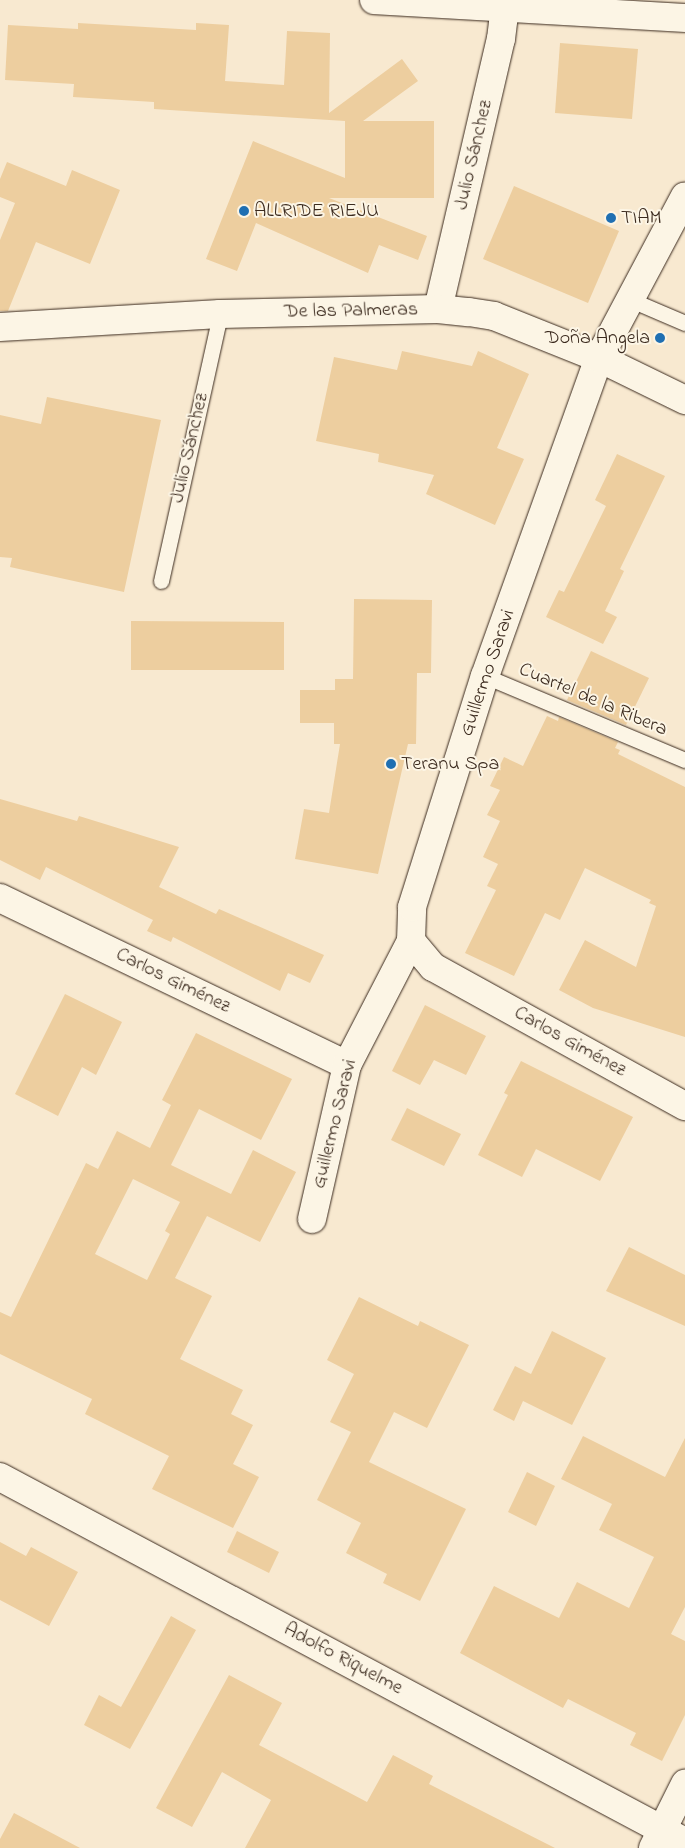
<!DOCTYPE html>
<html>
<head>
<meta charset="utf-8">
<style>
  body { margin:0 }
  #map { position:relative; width:685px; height:1848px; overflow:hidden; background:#f8e9d0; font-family:"Indie Flower",sans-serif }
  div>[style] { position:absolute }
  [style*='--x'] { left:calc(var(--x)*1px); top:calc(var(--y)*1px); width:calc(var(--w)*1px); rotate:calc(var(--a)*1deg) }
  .building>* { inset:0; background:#edce9f }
  .roads { filter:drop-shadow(0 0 1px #3b2a1e) drop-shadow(0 0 1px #3b2a1e) }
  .lane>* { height:15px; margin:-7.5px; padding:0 7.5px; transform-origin:7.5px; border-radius:7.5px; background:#fcf5e5 }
  .street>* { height:28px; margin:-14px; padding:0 14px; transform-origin:14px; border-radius:14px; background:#fcf5e5 }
  .secondary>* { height:28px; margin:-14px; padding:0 14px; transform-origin:14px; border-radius:14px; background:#fcf5e5 }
  .dots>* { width:14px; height:14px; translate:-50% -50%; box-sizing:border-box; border:2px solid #fcf5e5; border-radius:50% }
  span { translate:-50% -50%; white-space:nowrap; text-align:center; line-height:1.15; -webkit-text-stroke:4px #fcf5e5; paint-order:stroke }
  .street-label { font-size:20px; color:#3b2a1e }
  .poi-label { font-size:20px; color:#3b2a1e }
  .left { translate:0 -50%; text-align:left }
  .right { translate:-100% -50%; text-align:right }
</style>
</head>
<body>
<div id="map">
  <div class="building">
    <i style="clip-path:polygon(78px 23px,196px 30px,196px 23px,229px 25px,225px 81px,284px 85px,287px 31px,330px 33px,329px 113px,402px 59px,418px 81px,363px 121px,434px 121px,434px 198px,329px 198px,427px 236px,418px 260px,379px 245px,368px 273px,256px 223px,237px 271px,206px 259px,253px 141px,345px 178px,345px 121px,154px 109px,154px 102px,73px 97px,74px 84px,5px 80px,8px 25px,78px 29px)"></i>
    <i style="clip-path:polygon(560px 43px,638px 49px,632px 119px,555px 113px)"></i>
    <i style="clip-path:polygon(7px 162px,66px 186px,72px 170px,120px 190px,90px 264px,36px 242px,8px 311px,0 311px,0 240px,15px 203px,0 197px,0 179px)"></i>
    <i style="clip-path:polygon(514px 186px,619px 231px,588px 303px,483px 259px)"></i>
    <i style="clip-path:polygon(402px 351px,472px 366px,478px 351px,529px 374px,497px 448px,524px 459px,495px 525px,426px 494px,434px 475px,378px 462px,379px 454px,316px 441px,334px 357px,397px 370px)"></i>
    <i style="clip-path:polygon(47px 397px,161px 420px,124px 592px,10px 567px,12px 558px,0 557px,0 415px,41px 424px)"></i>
    <i style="clip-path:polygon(617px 454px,665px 476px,620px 569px,624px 571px,605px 611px,617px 617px,603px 644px,546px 617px,559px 590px,564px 592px,606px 506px,595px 500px)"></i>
    <i style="clip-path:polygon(354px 599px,432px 600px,431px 673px,417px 673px,416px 744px,408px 744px,378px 874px,295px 859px,304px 809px,329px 813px,340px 744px,334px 744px,334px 723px,300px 723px,300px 690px,335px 690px,335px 679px,353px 679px)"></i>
    <i style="clip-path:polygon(131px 621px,284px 622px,284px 670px,131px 670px)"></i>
    <i style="clip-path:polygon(591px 651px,649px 678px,626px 725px,567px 700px)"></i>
    <i style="clip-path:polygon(547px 716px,558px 721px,559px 717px,618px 742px,615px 748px,620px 750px,618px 754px,685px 787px,685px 1037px,593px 1008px,559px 990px,585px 940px,636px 967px,656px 906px,649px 903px,651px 900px,585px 868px,560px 920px,545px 913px,514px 976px,465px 953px,496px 890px,487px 886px,498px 864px,483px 857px,500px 821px,487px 815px,500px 790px,490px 786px,504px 757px,523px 766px)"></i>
    <i style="clip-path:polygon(0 799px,77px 821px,79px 816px,179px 847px,159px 887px,216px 914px,219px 909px,324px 955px,310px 983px,288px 973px,280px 991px,173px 937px,171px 942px,147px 931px,153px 920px,46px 867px,40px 880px,0 860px)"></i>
    <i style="clip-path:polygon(65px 994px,122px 1022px,96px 1075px,82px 1067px,58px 1116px,15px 1094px)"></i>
    <i style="clip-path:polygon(425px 1005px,486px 1036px,466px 1075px,434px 1060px,420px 1085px,392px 1071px)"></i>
    <i style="clip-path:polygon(evenodd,196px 1033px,292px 1079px,261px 1140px,199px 1109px,171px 1165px,231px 1194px,253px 1150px,296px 1172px,260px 1242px,207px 1216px,175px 1278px,212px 1296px,180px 1359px,243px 1390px,231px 1414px,253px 1425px,233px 1464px,259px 1477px,233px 1528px,152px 1489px,169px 1456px,85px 1414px,92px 1399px,0 1354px,0 1312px,11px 1317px,86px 1163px,98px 1169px,117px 1131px,150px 1148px,171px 1105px,162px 1100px,196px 1033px,133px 1179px,180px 1202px,165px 1231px,170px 1234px,147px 1280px,95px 1254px,133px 1179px)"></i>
    <i style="clip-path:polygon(521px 1061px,633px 1117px,600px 1181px,536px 1149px,522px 1177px,478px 1155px,508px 1095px,504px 1093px)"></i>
    <i style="clip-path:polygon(407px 1108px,461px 1134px,444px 1166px,391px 1140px)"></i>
    <i style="clip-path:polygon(629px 1247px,685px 1275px,685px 1326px,606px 1291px)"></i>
    <i style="clip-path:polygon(359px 1297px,418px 1326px,420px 1321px,469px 1345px,427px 1428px,394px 1412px,369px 1462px,466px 1509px,420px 1601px,383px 1583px,387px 1574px,346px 1553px,361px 1523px,317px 1500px,351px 1432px,330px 1422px,354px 1374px,327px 1360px)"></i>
    <i style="clip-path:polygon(552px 1331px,606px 1358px,572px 1425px,523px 1401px,514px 1421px,493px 1410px,515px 1366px,531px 1374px)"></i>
    <i style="clip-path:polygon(583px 1436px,665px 1477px,685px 1438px,685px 1607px,671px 1634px,685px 1641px,685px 1715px,662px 1761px,630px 1745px,636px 1733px,568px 1699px,563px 1708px,460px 1653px,494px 1586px,559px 1618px,577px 1582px,629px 1608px,654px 1557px,599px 1530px,612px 1504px,561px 1479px)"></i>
    <i style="clip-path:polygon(527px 1472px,555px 1486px,536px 1526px,508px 1512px)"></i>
    <i style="clip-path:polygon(237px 1531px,279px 1552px,269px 1573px,227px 1552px)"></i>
    <i style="clip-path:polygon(0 1542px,26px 1556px,31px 1547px,78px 1572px,49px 1626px,0 1600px)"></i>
    <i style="clip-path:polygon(171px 1616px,196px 1630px,130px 1749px,84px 1725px,99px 1695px,121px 1707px)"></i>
    <i style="clip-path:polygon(229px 1675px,282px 1703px,259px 1745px,367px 1802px,393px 1755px,433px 1776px,429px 1784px,555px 1848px,245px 1848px,271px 1800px,222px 1772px,192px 1827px,156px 1808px)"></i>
    <i style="clip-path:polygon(14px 1813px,80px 1848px,0 1848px,0 1839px)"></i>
  </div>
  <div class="roads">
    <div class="lane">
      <i style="--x:629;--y:299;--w:61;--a:23.2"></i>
      <i style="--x:161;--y:581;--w:273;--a:-77.5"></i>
      <i style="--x:485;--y:676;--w:217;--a:22.8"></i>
    </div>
    <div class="street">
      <i style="--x:438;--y:309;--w:277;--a:-76.9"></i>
      <i style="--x:501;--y:39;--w:39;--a:-83"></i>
      <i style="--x:0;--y:898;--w:385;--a:25.7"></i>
      <i style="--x:411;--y:941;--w:34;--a:50"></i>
      <i style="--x:433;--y:967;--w:288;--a:28.9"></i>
      <i style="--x:312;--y:1219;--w:158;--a:-77.2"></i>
      <i style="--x:347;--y:1065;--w:140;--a:-62.7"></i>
      <i style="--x:411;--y:941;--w:34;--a:-88"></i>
      <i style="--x:412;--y:907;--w:242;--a:-72.5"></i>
      <i style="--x:485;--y:676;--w:338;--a:-70.3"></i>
      <i style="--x:0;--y:1477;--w:776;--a:28.05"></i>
      <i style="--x:653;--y:1848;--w:72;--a:-63.4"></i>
    </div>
    <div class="secondary">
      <i style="--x:374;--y:0;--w:312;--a:3.3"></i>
      <i style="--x:0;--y:327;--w:220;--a:-3.4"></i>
      <i style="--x:220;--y:314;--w:218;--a:-1.3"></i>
      <i style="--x:438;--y:309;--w:31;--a:6"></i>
      <i style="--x:469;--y:312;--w:25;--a:9"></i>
      <i style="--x:494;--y:316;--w:113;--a:21.8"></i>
      <i style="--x:599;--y:358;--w:96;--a:26"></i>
      <i style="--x:599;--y:358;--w:183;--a:-62"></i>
    </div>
  </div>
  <div class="dots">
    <i style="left:244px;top:211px;background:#1f6fb2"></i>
    <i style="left:611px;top:218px;background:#1f6fb2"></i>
    <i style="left:660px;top:338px;background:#1f6fb2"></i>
    <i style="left:391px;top:764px;background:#1f6fb2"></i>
  </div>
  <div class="street-label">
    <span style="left:474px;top:155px;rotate:-77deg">Julio Sánchez</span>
    <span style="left:351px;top:311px;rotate:-1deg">De las Palmeras</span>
    <span style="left:190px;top:448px;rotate:-77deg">Julio Sánchez</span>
    <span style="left:488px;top:673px;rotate:-71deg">Guillermo Saravi</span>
    <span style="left:593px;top:700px;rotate:23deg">Cuartel de la Ribera</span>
    <span style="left:173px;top:981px;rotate:26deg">Carlos Giménez</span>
    <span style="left:570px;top:1042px;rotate:29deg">Carlos Giménez</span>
    <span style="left:335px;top:1124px;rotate:-76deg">Guillermo Saravi</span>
    <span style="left:343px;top:1659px;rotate:28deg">Adolfo Riquelme</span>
  </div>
  <div class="poi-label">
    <span class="left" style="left:254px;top:211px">ALLRIDE RIEJU</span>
    <span class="left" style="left:621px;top:218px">TIAM</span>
    <span class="right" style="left:650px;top:338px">Doña Angela</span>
    <span class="left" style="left:401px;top:764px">Teranu Spa</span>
  </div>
</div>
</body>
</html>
